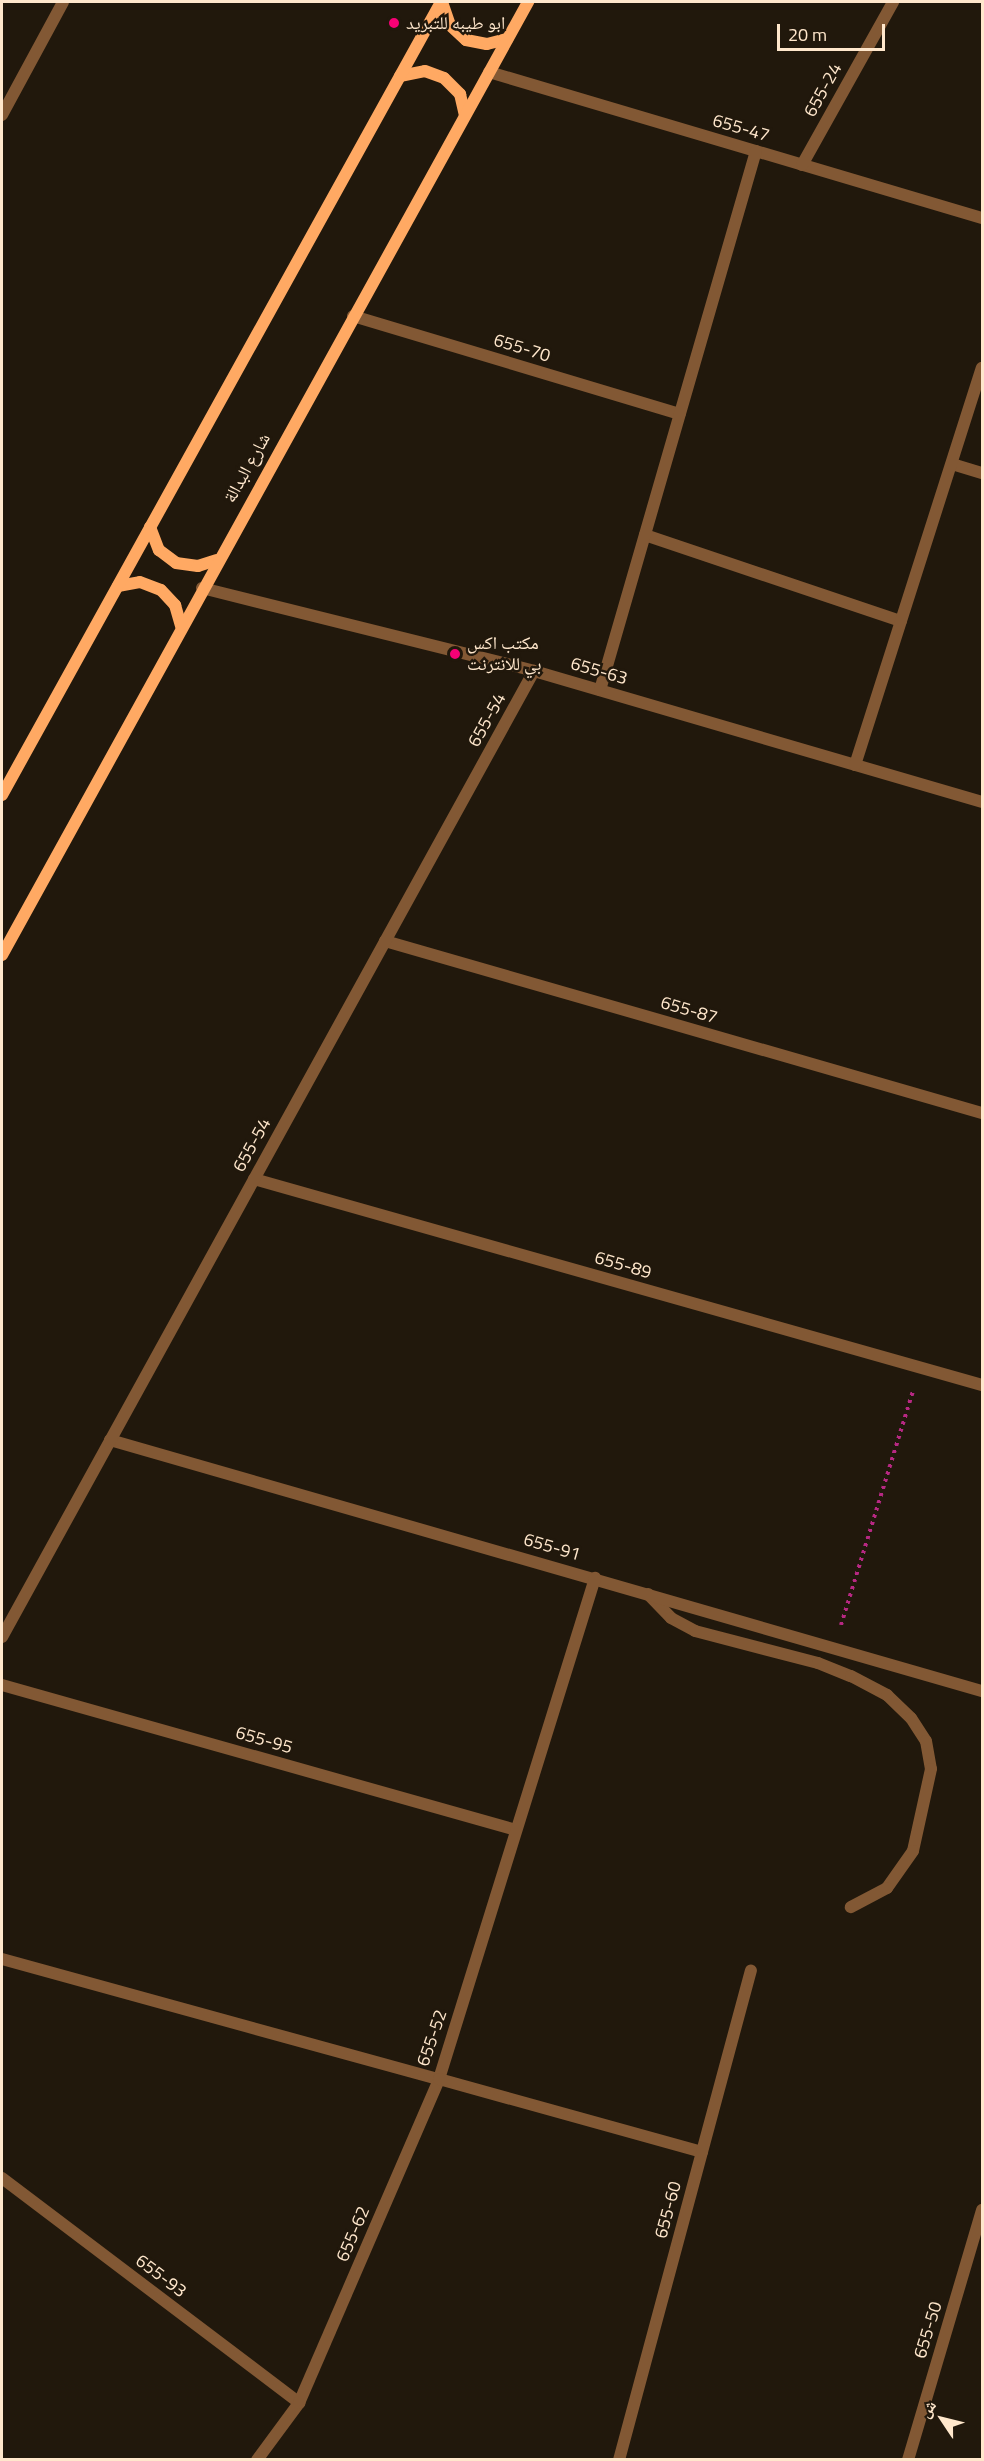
<!DOCTYPE html>
<html>
<head>
<meta charset="utf-8">
<style>
  body { margin:0 }
  #map { position:relative; width:984px; height:2461px; overflow:hidden; background:#21180c; font-family:"Titillium Web","Noto Naskh Arabic",sans-serif }
  div>[style] { position:absolute }
  [style*='--x'] { left:calc(var(--x)*1px); top:calc(var(--y)*1px); width:calc(var(--w)*1px); rotate:calc(var(--a)*1deg) }
  .path>* { height:4px; margin-top:-2px; transform-origin:0; background:repeating-linear-gradient(90deg,#b72883 0 3px,transparent 0 7.5px) }
  .lane>* { height:12px; margin:-6px; padding:0 6px; transform-origin:6px; border-radius:6px; background:#825834 }
  .street>* { height:12px; margin:-6px; padding:0 6px; transform-origin:6px; border-radius:6px; background:#825834 }
  .secondary>* { height:12px; margin:-6px; padding:0 6px; transform-origin:6px; border-radius:6px; background:#ffa963 }
  .dots>* { width:16px; height:16px; translate:-50% -50%; box-sizing:border-box; border:3px solid #21180c; border-radius:50% }
  span { translate:-50% -50%; white-space:nowrap; text-align:center; line-height:1.15; -webkit-text-stroke:5px #21180c; paint-order:stroke }
  .poi-label { font-size:18px; color:#ffe7cc }
  .left { translate:0 -50%; text-align:left }
  .street-label { font-size:18px; color:#ffe7cc }
  .frame { position:absolute; inset:0; border:3px solid #ffe7cc; pointer-events:none }
  .north { position:absolute; left:912px; top:2389px; width:60px; height:60px; -webkit-text-stroke:4px #21180c; paint-order:stroke; rotate:305deg; font-size:16px; font-weight:700; line-height:24px; text-align:center; color:#ffe7cc }
  .north::after { content:''; display:block; margin:auto; width:21px; height:27px; background:#ffe7cc; clip-path:polygon(50% 0,100% 100%,50% 72%,0 100%) }
  .scale { position:absolute; left:777px; top:24px; width:108px; height:27px; box-sizing:border-box; border:3px solid #ffe7cc; border-top:0; padding-left:8px; font-size:18px; line-height:21px; white-space:nowrap; color:#ffe7cc; -webkit-text-stroke:4px #21180c; paint-order:stroke }
</style>
</head>
<body>
<div id="map">
  <div class="path">
    <i style="--x:841;--y:1625;--w:245;--a:-72.9"></i>
  </div>
  <div class="lane">
    <i style="--x:648;--y:1594;--w:33;--a:46"></i>
    <i style="--x:671;--y:1618;--w:27;--a:28"></i>
    <i style="--x:695;--y:1631;--w:127;--a:14.6"></i>
    <i style="--x:818;--y:1663;--w:35;--a:22"></i>
    <i style="--x:851;--y:1676;--w:41;--a:27.8"></i>
    <i style="--x:887;--y:1695;--w:33;--a:44"></i>
    <i style="--x:911;--y:1718;--w:27;--a:57"></i>
    <i style="--x:926;--y:1741;--w:28;--a:80"></i>
    <i style="--x:931;--y:1769;--w:84;--a:102.4"></i>
    <i style="--x:913;--y:1851;--w:45;--a:125.1"></i>
    <i style="--x:887;--y:1888;--w:41;--a:152.2"></i>
  </div>
  <div class="street">
    <i style="--x:489;--y:72;--w:514;--a:16.5"></i>
    <i style="--x:2;--y:115;--w:128;--a:-61.6"></i>
    <i style="--x:802;--y:165;--w:187;--a:-60.8"></i>
    <i style="--x:353;--y:316;--w:341;--a:16.7"></i>
    <i style="--x:952;--y:464;--w:31;--a:17"></i>
    <i style="--x:645;--y:535;--w:270;--a:18.6"></i>
    <i style="--x:202;--y:588;--w:342;--a:14"></i>
    <i style="--x:534;--y:671;--w:467;--a:16.3"></i>
    <i style="--x:600;--y:690;--w:561;--a:-73.86"></i>
    <i style="--x:855;--y:765;--w:417;--a:-72.3"></i>
    <i style="--x:385;--y:941;--w:621;--a:16.07"></i>
    <i style="--x:254;--y:1179;--w:757;--a:15.8"></i>
    <i style="--x:110;--y:1440;--w:907;--a:16.06"></i>
    <i style="--x:2;--y:1637;--w:1103;--a:-61.16"></i>
    <i style="--x:2;--y:1685;--w:534;--a:15.75"></i>
    <i style="--x:2;--y:1959;--w:453;--a:15.4"></i>
    <i style="--x:439;--y:2079;--w:525;--a:-72.7"></i>
    <i style="--x:2;--y:2178;--w:373;--a:37.1"></i>
    <i style="--x:257;--y:2460;--w:71;--a:-53.6"></i>
    <i style="--x:299;--y:2403;--w:353;--a:-66.6"></i>
    <i style="--x:439;--y:2079;--w:273;--a:15.5"></i>
    <i style="--x:619;--y:2460;--w:507;--a:-74.92"></i>
    <i style="--x:908;--y:2460;--w:261;--a:-73.5"></i>
  </div>
  <div class="secondary">
    <i style="--x:442;--y:2;--w:24;--a:71"></i>
    <i style="--x:450;--y:25;--w:22;--a:43"></i>
    <i style="--x:466;--y:40;--w:21;--a:11"></i>
    <i style="--x:487;--y:44;--w:21;--a:-14"></i>
    <i style="--x:400;--y:76;--w:25;--a:-11"></i>
    <i style="--x:425;--y:71;--w:20;--a:20"></i>
    <i style="--x:444;--y:78;--w:23;--a:45"></i>
    <i style="--x:460;--y:94;--w:22;--a:77"></i>
    <i style="--x:150;--y:527;--w:25;--a:69"></i>
    <i style="--x:159;--y:550;--w:21;--a:37"></i>
    <i style="--x:176;--y:563;--w:22;--a:8"></i>
    <i style="--x:198;--y:566;--w:19;--a:-18"></i>
    <i style="--x:118;--y:586;--w:22;--a:-10"></i>
    <i style="--x:140;--y:582;--w:22;--a:21"></i>
    <i style="--x:161;--y:590;--w:21;--a:47"></i>
    <i style="--x:175;--y:605;--w:22;--a:74"></i>
    <i style="--x:2;--y:795;--w:906;--a:-61.03"></i>
    <i style="--x:2;--y:955;--w:1089;--a:-61.1"></i>
  </div>
  <div class="dots">
    <i style="left:394px;top:23px;background:#f70075"></i>
    <i style="left:455px;top:654px;background:#f70075"></i>
  </div>
  <div class="poi-label">
    <span class="left" style="left:406px;top:23px">ابو طيبه للتبريد</span>
    <span class="left" style="left:467px;top:654px">مكتب اكس<br>بي للانترنت</span>
  </div>
  <div class="street-label">
    <span style="left:823px;top:90px;rotate:-61deg">655-24</span>
    <span style="left:741px;top:128px;rotate:16deg">655-47</span>
    <span style="left:522px;top:348px;rotate:17deg">655-70</span>
    <span style="left:247px;top:468px;rotate:-61deg">شارع البدالة</span>
    <span style="left:599px;top:671px;rotate:16deg">655-63</span>
    <span style="left:487px;top:720px;rotate:-61deg">655-54</span>
    <span style="left:689px;top:1010px;rotate:16deg">655-87</span>
    <span style="left:252px;top:1145px;rotate:-61deg">655-54</span>
    <span style="left:623px;top:1265px;rotate:16deg">655-89</span>
    <span style="left:552px;top:1547px;rotate:16deg">655-91</span>
    <span style="left:264px;top:1740px;rotate:16deg">655-95</span>
    <span style="left:432px;top:2038px;rotate:-71deg">655-52</span>
    <span style="left:668px;top:2210px;rotate:-75deg">655-60</span>
    <span style="left:353px;top:2234px;rotate:-67deg">655-62</span>
    <span style="left:161px;top:2276px;rotate:37deg">655-93</span>
    <span style="left:928px;top:2330px;rotate:-73deg">655-50</span>
  </div>
  <div class="frame"></div>
  <div class="north">ش</div>
  <div class="scale">20 m</div>
</div>
</body>
</html>
